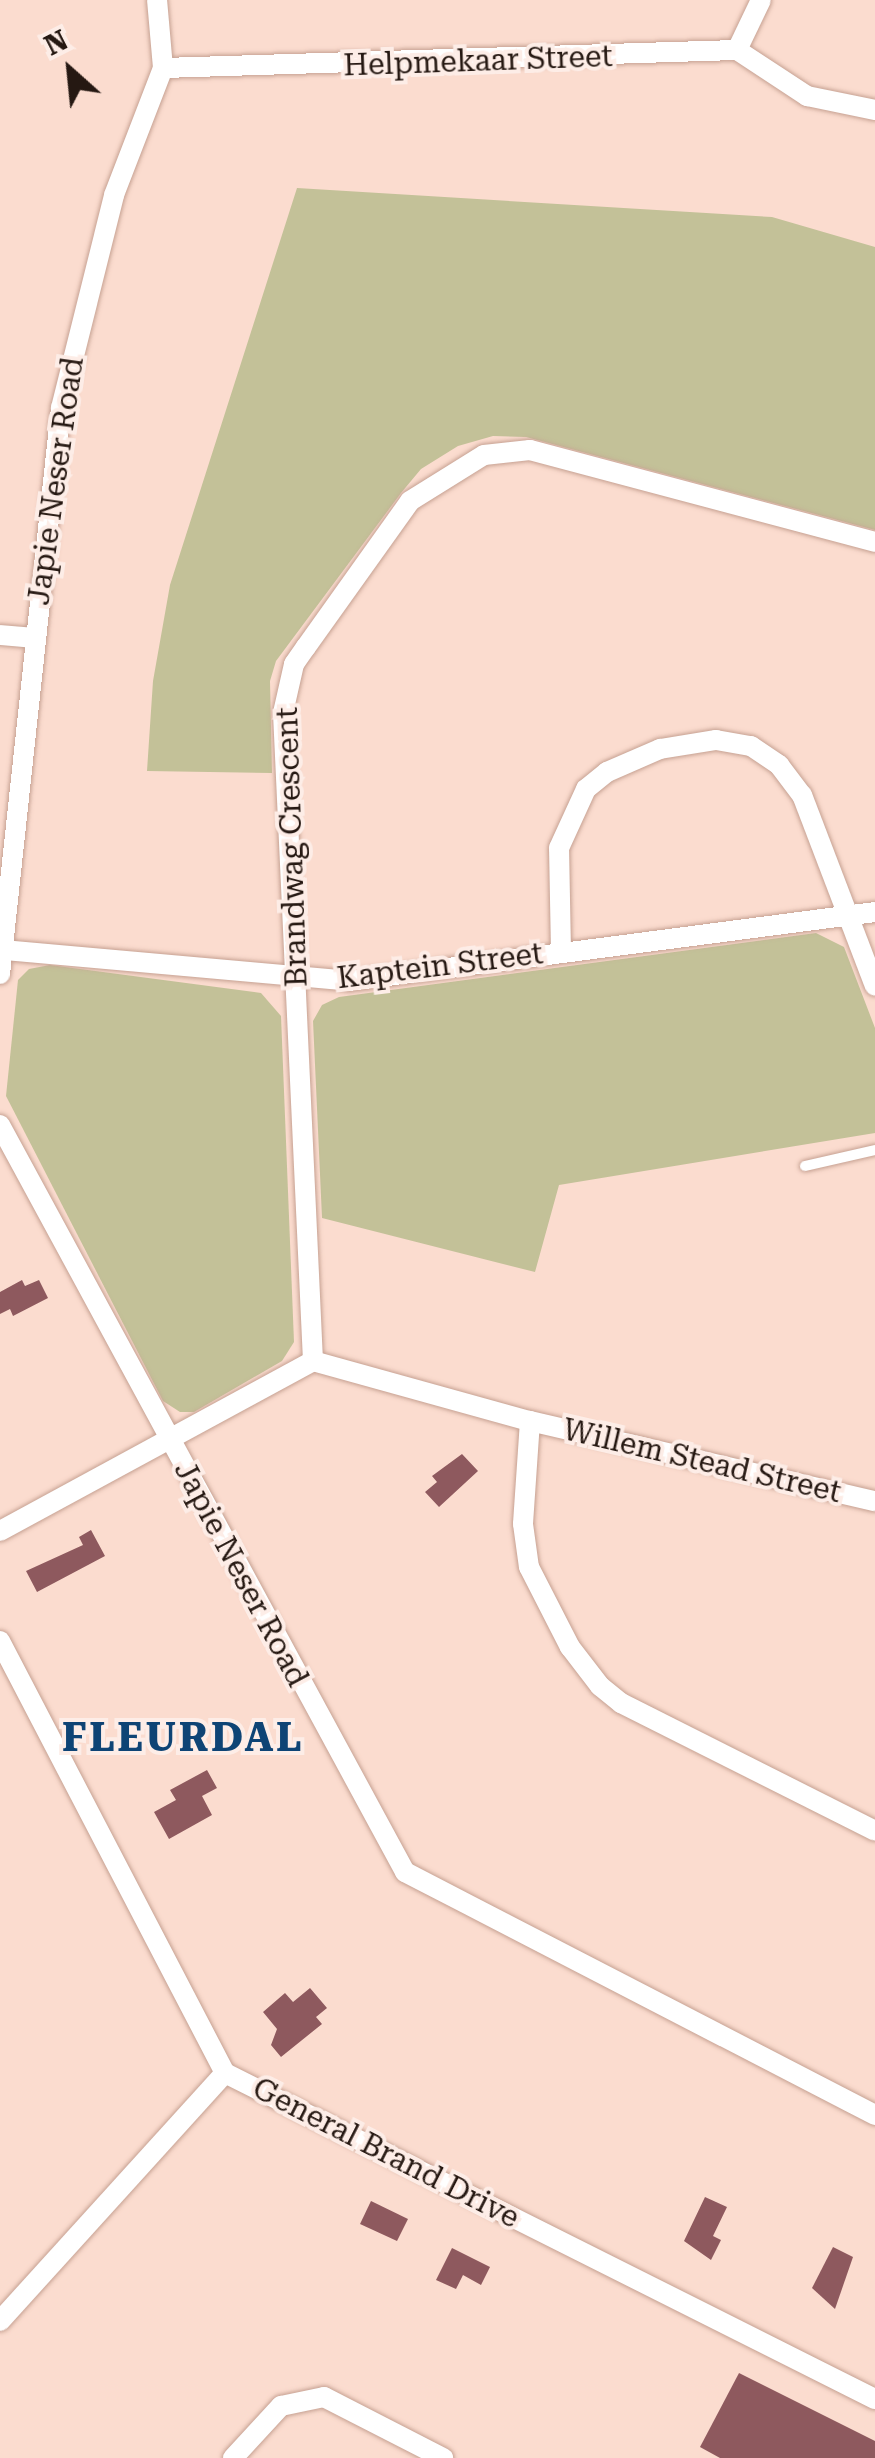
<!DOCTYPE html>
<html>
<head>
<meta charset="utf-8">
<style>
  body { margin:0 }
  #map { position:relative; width:875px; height:2458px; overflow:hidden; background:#fbdccf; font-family:"Roboto Serif",serif }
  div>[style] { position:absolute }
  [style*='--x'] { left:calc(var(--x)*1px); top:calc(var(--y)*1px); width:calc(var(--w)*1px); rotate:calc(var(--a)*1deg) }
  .green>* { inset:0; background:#c3c198 }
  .building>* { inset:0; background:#8e595e }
  .roads { filter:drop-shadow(0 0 2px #c6a192) drop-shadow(0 0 2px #c6a192) }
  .lane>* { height:10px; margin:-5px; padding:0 5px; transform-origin:5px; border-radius:5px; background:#fff }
  .street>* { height:20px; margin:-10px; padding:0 10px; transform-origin:10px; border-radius:10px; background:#fff }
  span { translate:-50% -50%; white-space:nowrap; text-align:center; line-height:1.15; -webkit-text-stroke:8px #fdede7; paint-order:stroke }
  .street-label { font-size:30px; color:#251812 }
  .district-label { font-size:40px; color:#0e4475; font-weight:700; letter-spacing:2.5px }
  .north { position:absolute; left:20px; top:20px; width:100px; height:100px; -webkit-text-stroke:8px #fdede7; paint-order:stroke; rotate:333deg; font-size:28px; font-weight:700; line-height:40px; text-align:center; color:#251812 }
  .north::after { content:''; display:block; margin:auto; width:35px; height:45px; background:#251812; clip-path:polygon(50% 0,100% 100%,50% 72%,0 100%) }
</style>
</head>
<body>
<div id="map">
  <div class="green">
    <i style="clip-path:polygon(297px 188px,772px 217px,875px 247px,875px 530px,526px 437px,493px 436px,458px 446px,421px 469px,401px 493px,276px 661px,270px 681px,272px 773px,147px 771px,153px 681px,170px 585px)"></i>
    <i style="clip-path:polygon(816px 933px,844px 947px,875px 1028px,875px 1133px,559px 1185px,535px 1272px,322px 1218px,313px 1021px,322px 1005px,339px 997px)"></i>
    <i style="clip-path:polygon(50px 965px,261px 993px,281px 1016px,294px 1342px,282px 1361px,194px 1412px,180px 1412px,163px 1401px,6px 1096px,18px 980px,29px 969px)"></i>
  </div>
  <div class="building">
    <i style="clip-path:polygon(22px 1280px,25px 1286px,39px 1280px,48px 1298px,13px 1316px,10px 1309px,0 1314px,0 1292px)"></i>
    <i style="clip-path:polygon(462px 1454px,478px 1471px,439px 1507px,425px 1492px,437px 1482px,432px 1476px)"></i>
    <i style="clip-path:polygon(91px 1530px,105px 1556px,37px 1592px,26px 1571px,83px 1545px,79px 1537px)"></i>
    <i style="clip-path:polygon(207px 1770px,217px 1788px,202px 1796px,212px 1815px,169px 1839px,154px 1812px,176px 1800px,170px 1790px)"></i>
    <i style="clip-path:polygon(310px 1988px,327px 2008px,316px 2017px,322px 2024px,281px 2057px,271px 2045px,277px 2029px,263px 2012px,285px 1993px,293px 2002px)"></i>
    <i style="clip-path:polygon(705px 2197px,727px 2207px,713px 2236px,721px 2240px,711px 2260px,684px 2241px)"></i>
    <i style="clip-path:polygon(371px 2201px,408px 2219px,397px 2241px,360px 2224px)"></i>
    <i style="clip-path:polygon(833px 2247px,853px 2257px,835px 2309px,812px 2288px)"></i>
    <i style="clip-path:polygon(452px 2248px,490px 2267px,481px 2285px,463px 2275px,456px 2289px,436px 2280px)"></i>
    <i style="clip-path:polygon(739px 2373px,875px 2441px,875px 2458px,720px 2458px,700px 2447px)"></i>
  </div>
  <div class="roads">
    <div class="lane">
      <i style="--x:805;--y:1166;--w:72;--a:-12.9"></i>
    </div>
    <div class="street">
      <i style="--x:737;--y:50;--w:84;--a:33.3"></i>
      <i style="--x:807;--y:96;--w:69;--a:11.6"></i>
      <i style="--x:163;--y:68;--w:574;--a:-1.8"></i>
      <i style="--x:737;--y:50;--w:55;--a:-64.4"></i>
      <i style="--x:0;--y:635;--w:34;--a:5"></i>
      <i style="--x:4;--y:950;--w:346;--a:5.1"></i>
      <i style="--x:349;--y:981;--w:531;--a:-7.47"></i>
      <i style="--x:561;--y:951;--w:103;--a:-91.1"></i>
      <i style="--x:559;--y:848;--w:65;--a:-65.4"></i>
      <i style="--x:586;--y:789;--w:27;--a:-39"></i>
      <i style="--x:607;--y:772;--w:58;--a:-23.5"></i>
      <i style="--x:660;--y:749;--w:57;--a:-9.1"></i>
      <i style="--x:716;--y:740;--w:36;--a:10"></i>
      <i style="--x:751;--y:746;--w:34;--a:34"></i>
      <i style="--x:779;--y:765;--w:38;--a:53"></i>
      <i style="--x:802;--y:795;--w:204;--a:69.1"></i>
      <i style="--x:0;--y:974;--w:569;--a:-83.85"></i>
      <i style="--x:61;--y:408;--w:219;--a:-76"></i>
      <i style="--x:114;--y:195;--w:136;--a:-68.9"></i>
      <i style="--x:163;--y:68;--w:68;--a:-95"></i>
      <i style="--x:0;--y:1125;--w:850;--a:61.53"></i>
      <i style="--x:405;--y:1872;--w:529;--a:27.34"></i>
      <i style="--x:313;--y:1361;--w:649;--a:-92.65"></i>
      <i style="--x:283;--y:713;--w:50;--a:-77.3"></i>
      <i style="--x:294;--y:664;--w:21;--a:-55"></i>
      <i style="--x:306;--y:647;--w:179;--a:-54.5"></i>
      <i style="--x:410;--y:501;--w:87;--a:-31.9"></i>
      <i style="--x:484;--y:455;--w:46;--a:-6.2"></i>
      <i style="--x:530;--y:450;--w:357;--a:14.9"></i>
      <i style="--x:530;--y:1421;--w:103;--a:93.9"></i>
      <i style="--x:523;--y:1524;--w:43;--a:82.1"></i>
      <i style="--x:529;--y:1567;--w:90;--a:62.9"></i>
      <i style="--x:570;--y:1647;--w:49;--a:52.4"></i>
      <i style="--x:600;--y:1686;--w:27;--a:39"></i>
      <i style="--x:621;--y:1703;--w:284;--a:26.7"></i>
      <i style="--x:0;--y:1531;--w:356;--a:-28.5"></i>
      <i style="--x:313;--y:1361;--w:225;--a:15.5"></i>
      <i style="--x:530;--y:1421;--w:354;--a:13.1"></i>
      <i style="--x:0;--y:1641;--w:487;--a:62.5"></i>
      <i style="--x:225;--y:2073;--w:727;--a:26.64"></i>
      <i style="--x:0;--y:2321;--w:335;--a:-47.8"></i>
      <i style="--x:233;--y:2458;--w:71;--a:-47.3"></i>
      <i style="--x:281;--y:2406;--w:44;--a:-11.8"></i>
      <i style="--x:324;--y:2397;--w:134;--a:27.1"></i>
    </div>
  </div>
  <div class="street-label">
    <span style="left:478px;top:61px;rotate:-2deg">Helpmekaar Street</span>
    <span style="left:56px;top:481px;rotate:-82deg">Japie Neser Road</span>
    <span style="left:292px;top:847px;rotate:-92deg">Brandwag Crescent</span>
    <span style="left:440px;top:966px;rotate:-7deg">Kaptein Street</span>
    <span style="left:702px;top:1461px;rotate:13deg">Willem Stead Street</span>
    <span style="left:241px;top:1574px;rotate:62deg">Japie Neser Road</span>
    <span style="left:386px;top:2153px;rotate:27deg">General Brand Drive</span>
  </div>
  <div class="district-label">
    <span style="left:183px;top:1738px">FLEURDAL</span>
  </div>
  <div class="north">N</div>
</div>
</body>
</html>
